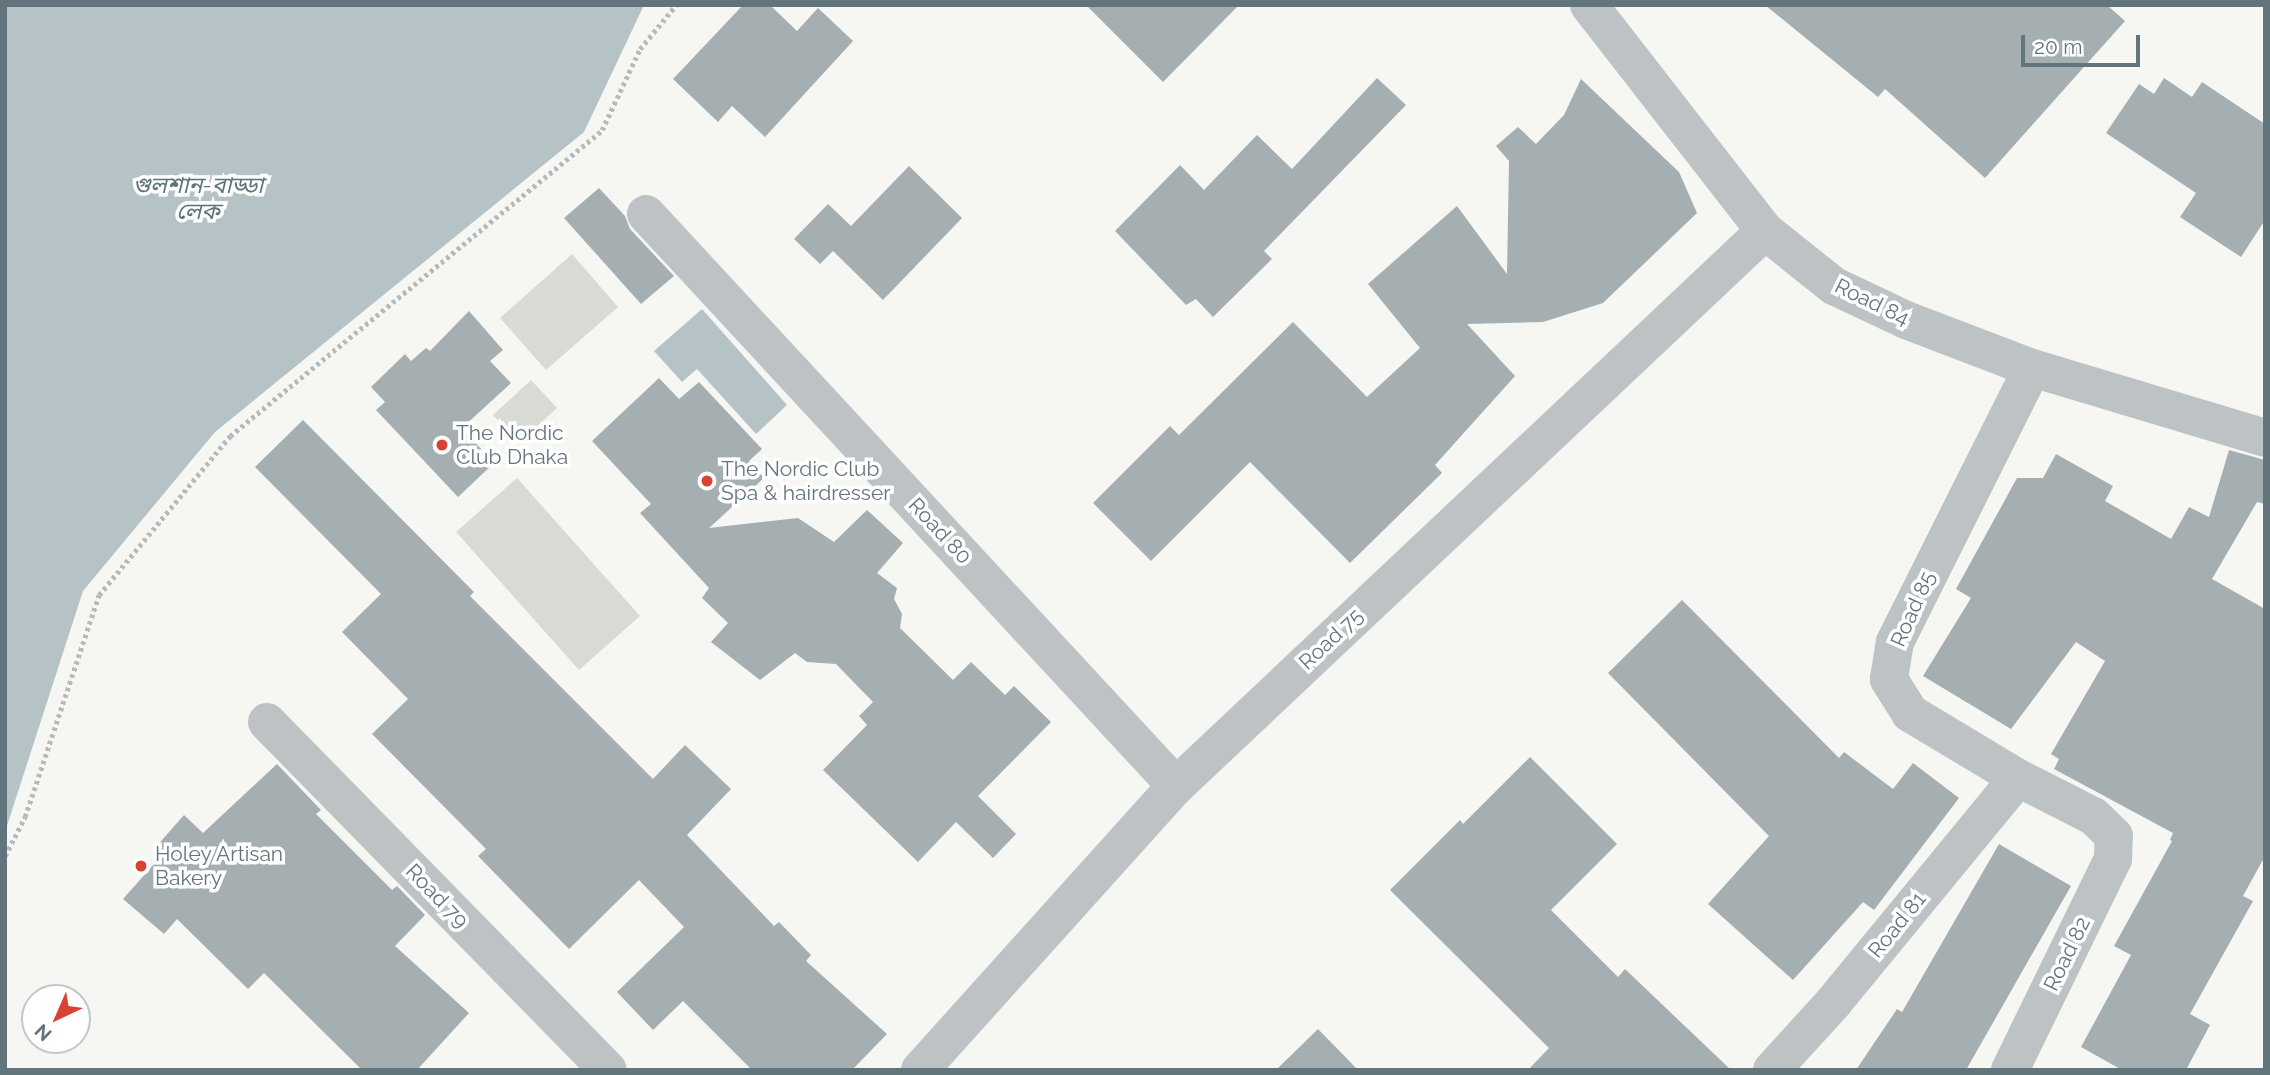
<!DOCTYPE html>
<html>
<head>
<meta charset="utf-8">
<style>
  body { margin:0 }
  #map { position:relative; width:2270px; height:1075px; overflow:hidden; background:#f6f6f3; font-family:Raleway,"Noto Sans Bengali",sans-serif }
  div>[style] { position:absolute }
  [style*='--x'] { left:calc(var(--x)*1px); top:calc(var(--y)*1px); width:calc(var(--w)*1px); rotate:calc(var(--a)*1deg) }
  .green>* { inset:0; background:#d7dbd3 }
  .water>* { inset:0; background:#b6c3c6 }
  .building>* { inset:0; background:#a5afb2 }
  .path>* { height:4.5px; margin-top:-2.25px; transform-origin:0; background:repeating-linear-gradient(90deg,#b6babc 0 3.5px,transparent 0 7px) }
  .minor>* { height:38px; margin:-19px; padding:0 19px; transform-origin:19px; border-radius:19px; background:#bdc3c5 }
  .dots>* { width:19px; height:19px; translate:-50% -50%; box-sizing:border-box; border:4px solid #fff; border-radius:50% }
  span { translate:-50% -50%; white-space:nowrap; text-align:center; line-height:1.15; -webkit-text-stroke:7px #fff; paint-order:stroke }
  .street-label { font-size:21px; color:#63757c }
  .poi-label { font-size:21px; color:#63757c }
  .left { translate:0 -50%; text-align:left }
  .water-label { font-size:23px; color:#5e7578; font-style:italic }
  .frame { position:absolute; inset:0; border:7px solid #63757c; pointer-events:none }
  .north { position:absolute; left:21px; top:984px; width:70px; height:70px; box-sizing:border-box; background:#fff; border:2px solid #c1c8cb; border-radius:50%; rotate:224deg; font-size:19px; font-weight:700; line-height:28px; text-align:center; color:#63757c }
  .north::after { content:''; display:block; margin:auto; width:24px; height:32px; background:#d74233; clip-path:polygon(50% 0,100% 100%,50% 72%,0 100%) }
  .scale { position:absolute; left:2021px; top:35px; width:119px; height:32px; box-sizing:border-box; border:4px solid #63757c; border-top:0; padding-left:9px; font-size:21px; line-height:24px; white-space:nowrap; color:#63757c; -webkit-text-stroke:5px #fff; paint-order:stroke }
</style>
</head>
<body>
<div id="map">
  <div class="green">
    <i style="clip-path:polygon(572px 254px,618px 307px,546px 370px,500px 318px)"></i>
    <i style="clip-path:polygon(531px 380px,557px 408px,519px 443px,493px 415px)"></i>
    <i style="clip-path:polygon(517px 478px,640px 616px,579px 670px,456px 532px)"></i>
  </div>
  <div class="water">
    <i style="clip-path:polygon(5px 5px,644px 5px,584px 132px,215px 432px,83px 591px,5px 832px)"></i>
    <i style="clip-path:polygon(702px 309px,787px 405px,756px 434px,697px 369px,682px 382px,654px 351px)"></i>
  </div>
  <div class="building">
    <i style="clip-path:polygon(743px 5px,770px 5px,797px 31px,818px 8px,853px 41px,765px 137px,732px 106px,718px 122px,673px 79px)"></i>
    <i style="clip-path:polygon(1086px 5px,1239px 5px,1163px 82px)"></i>
    <i style="clip-path:polygon(1765px 5px,2107px 5px,2125px 21px,1985px 178px,1885px 89px,1878px 97px)"></i>
    <i style="clip-path:polygon(1377px 78px,1406px 105px,1264px 251px,1272px 259px,1213px 317px,1196px 299px,1186px 305px,1115px 231px,1180px 165px,1204px 190px,1257px 135px,1292px 169px)"></i>
    <i style="clip-path:polygon(2164px 78px,2192px 97px,2202px 82px,2265px 124px,2265px 220px,2241px 257px,2180px 217px,2196px 193px,2106px 133px,2139px 84px,2154px 94px)"></i>
    <i style="clip-path:polygon(1581px 79px,1679px 172px,1697px 213px,1603px 303px,1543px 322px,1467px 324px,1515px 376px,1435px 465px,1442px 473px,1350px 563px,1250px 462px,1151px 561px,1093px 503px,1170px 426px,1179px 435px,1293px 322px,1367px 397px,1420px 348px,1368px 284px,1457px 206px,1507px 274px,1509px 161px,1496px 146px,1518px 127px,1536px 144px,1564px 115px)"></i>
    <i style="clip-path:polygon(909px 166px,962px 218px,883px 300px,833px 251px,820px 264px,794px 239px,828px 204px,851px 226px)"></i>
    <i style="clip-path:polygon(599px 188px,625px 216px,630px 229px,674px 276px,641px 304px,564px 218px)"></i>
    <i style="clip-path:polygon(469px 311px,503px 350px,490px 361px,511px 383px,462px 428px,494px 463px,458px 497px,376px 410px,385px 402px,371px 387px,405px 354px,411px 361px,426px 348px,430px 351px)"></i>
    <i style="clip-path:polygon(659px 378px,679px 399px,699px 382px,762px 449px,749px 461px,764px 478px,709px 528px,798px 518px,834px 542px,867px 510px,903px 543px,877px 573px,897px 588px,894px 599px,902px 614px,900px 628px,953px 680px,971px 662px,1005px 695px,1014px 686px,1051px 722px,978px 796px,1016px 834px,993px 858px,956px 822px,918px 862px,823px 770px,867px 725px,859px 716px,873px 702px,836px 664px,807px 662px,795px 653px,760px 680px,711px 642px,728px 623px,702px 598px,709px 588px,640px 513px,651px 504px,592px 441px)"></i>
    <i style="clip-path:polygon(303px 420px,474px 592px,470px 596px,653px 779px,685px 745px,731px 789px,687px 835px,774px 926px,779px 922px,811px 955px,806px 961px,887px 1034px,852px 1070px,752px 1070px,683px 1001px,653px 1030px,617px 992px,684px 927px,639px 880px,569px 949px,478px 856px,486px 849px,372px 734px,408px 699px,342px 632px,381px 594px,255px 467px)"></i>
    <i style="clip-path:polygon(2229px 450px,2265px 460px,2265px 504px,2257px 502px,2212px 579px,2265px 609px,2265px 856px,2243px 896px,2253px 901px,2190px 1014px,2210px 1025px,2186px 1070px,2122px 1070px,2081px 1047px,2131px 955px,2114px 946px,2172px 841px,2170px 840px,2173px 833px,2054px 769px,2059px 759px,2051px 754px,2105px 661px,2076px 642px,2011px 729px,1923px 676px,1971px 598px,1956px 589px,2017px 478px,2043px 478px,2056px 454px,2113px 486px,2105px 501px,2171px 539px,2189px 507px,2209px 517px)"></i>
    <i style="clip-path:polygon(1682px 600px,1839px 758px,1844px 752px,1893px 789px,1913px 763px,1959px 798px,1874px 910px,1863px 902px,1793px 980px,1708px 904px,1769px 836px,1608px 673px)"></i>
    <i style="clip-path:polygon(1530px 757px,1617px 844px,1551px 910px,1618px 977px,1625px 969px,1731px 1070px,1528px 1070px,1549px 1048px,1390px 890px,1460px 820px,1463px 824px)"></i>
    <i style="clip-path:polygon(277px 764px,321px 810px,316px 814px,392px 890px,397px 886px,425px 915px,395px 946px,469px 1013px,417px 1070px,362px 1070px,264px 973px,248px 989px,177px 919px,164px 934px,123px 899px,162px 855px,155px 848px,184px 815px,203px 833px)"></i>
    <i style="clip-path:polygon(1999px 844px,2071px 886px,1966px 1070px,1856px 1070px,1897px 1009px,1902px 1012px)"></i>
    <i style="clip-path:polygon(1318px 1029px,1358px 1070px,1276px 1070px)"></i>
  </div>
  <div class="path">
    <i style="--x:5;--y:856;--w:44;--a:-62.9"></i>
    <i style="--x:25;--y:817;--w:234;--a:-71.6"></i>
    <i style="--x:99;--y:595;--w:206;--a:-50.5"></i>
    <i style="--x:230;--y:436;--w:482;--a:-39.4"></i>
    <i style="--x:602;--y:130;--w:89;--a:-64.9"></i>
    <i style="--x:640;--y:49;--w:57;--a:-50.7"></i>
  </div>
  <div class="minor">
    <i style="--x:1589;--y:5;--w:286;--a:52.1"></i>
    <i style="--x:1765;--y:231;--w:88;--a:38.6"></i>
    <i style="--x:1834;--y:286;--w:80;--a:25.3"></i>
    <i style="--x:1906;--y:320;--w:135;--a:20.9"></i>
    <i style="--x:2032;--y:368;--w:243;--a:16.7"></i>
    <i style="--x:646;--y:214;--w:780;--a:47.18"></i>
    <i style="--x:267;--y:722;--w:487;--a:45.6"></i>
    <i style="--x:920;--y:1070;--w:382;--a:-48"></i>
    <i style="--x:1176;--y:786;--w:809;--a:-43.3"></i>
    <i style="--x:1772;--y:1070;--w:91;--a:-47.7"></i>
    <i style="--x:1833;--y:1003;--w:291;--a:-50.6"></i>
    <i style="--x:2010;--y:1070;--w:235;--a:-64"></i>
    <i style="--x:2113;--y:859;--w:23;--a:-88"></i>
    <i style="--x:2114;--y:836;--w:29;--a:-136"></i>
    <i style="--x:2093;--y:816;--w:84;--a:-153.1"></i>
    <i style="--x:2018;--y:778;--w:126;--a:-149"></i>
    <i style="--x:1910;--y:713;--w:40;--a:-122"></i>
    <i style="--x:1889;--y:679;--w:37;--a:-81"></i>
    <i style="--x:1895;--y:642;--w:306;--a:-63.4"></i>
  </div>
  <div class="dots">
    <i style="left:442px;top:445px;background:#d74233"></i>
    <i style="left:707px;top:481px;background:#d74233"></i>
    <i style="left:141px;top:866px;background:#d74233"></i>
  </div>
  <div class="street-label">
    <span style="left:1872px;top:302px;rotate:26deg">Road 84</span>
    <span style="left:940px;top:531px;rotate:47deg">Road 80</span>
    <span style="left:1913px;top:609px;rotate:-66deg">Road 85</span>
    <span style="left:1331px;top:639px;rotate:-43deg">Road 75</span>
    <span style="left:437px;top:896px;rotate:46deg">Road 79</span>
    <span style="left:1897px;top:925px;rotate:-51deg">Road 81</span>
    <span style="left:2067px;top:954px;rotate:-64deg">Road 82</span>
  </div>
  <div class="poi-label">
    <span class="left" style="left:456px;top:445px">The Nordic<br>Club Dhaka</span>
    <span class="left" style="left:721px;top:481px">The Nordic Club<br>Spa &amp; hairdresser</span>
    <span class="left" style="left:155px;top:866px">Holey Artisan<br>Bakery</span>
  </div>
  <div class="water-label">
    <span style="left:198px;top:198px">গুলশান-বাড্ডা<br>লেক</span>
  </div>
  <div class="frame"></div>
  <div class="north">N</div>
  <div class="scale">20 m</div>
</div>
</body>
</html>
